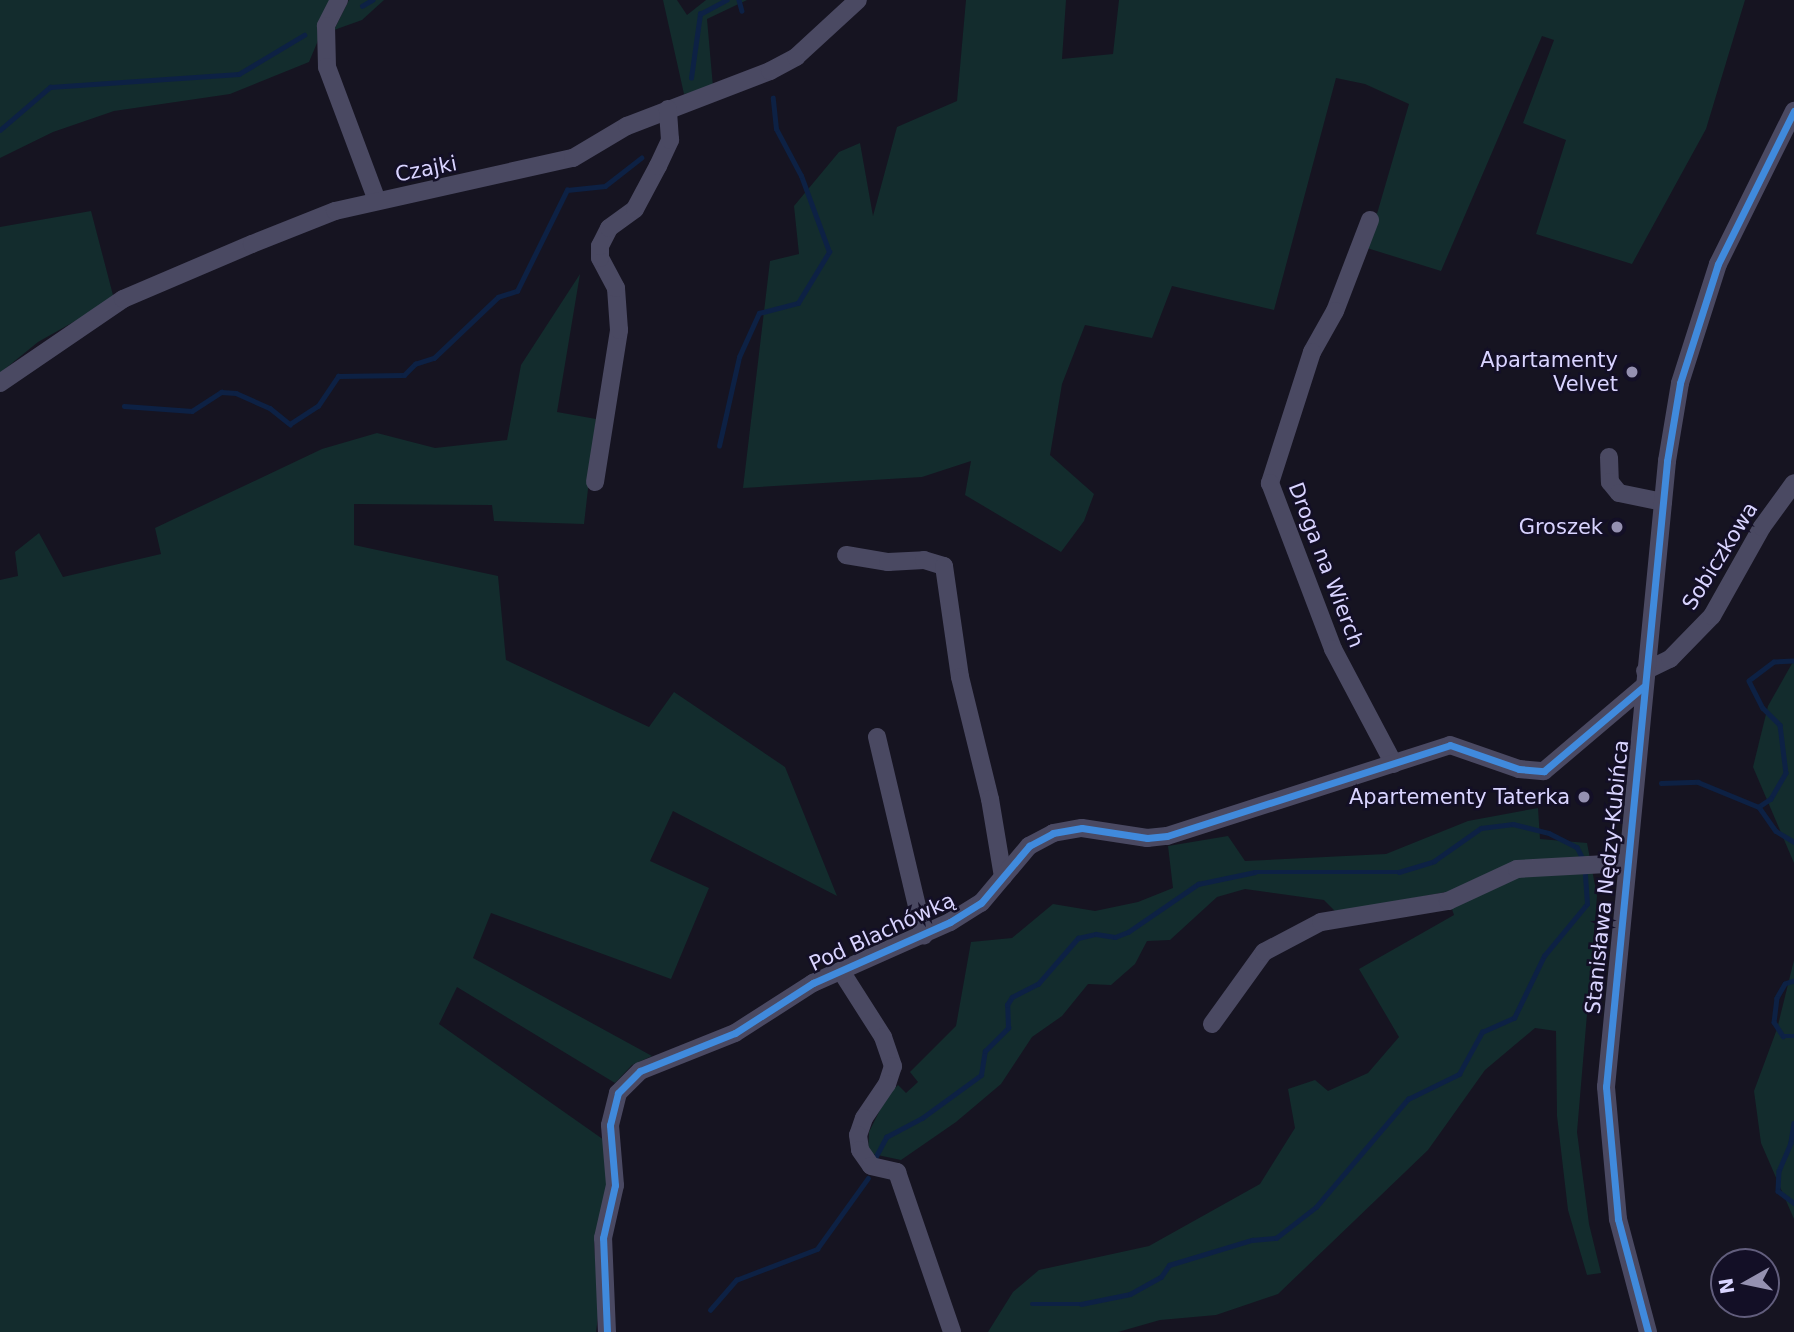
<!DOCTYPE html>
<html>
<head>
<meta charset="utf-8">
<style>
  body { margin:0 }
  #map { position:relative; width:1794px; height:1332px; overflow:hidden; background:#161421; font-family:"DejaVu Sans",sans-serif }
  div>[style] { position:absolute }
  [style*='--x'] { left:calc(var(--x)*1px); top:calc(var(--y)*1px); width:calc(var(--w)*1px); rotate:calc(var(--a)*1deg) }
  .green>* { inset:0; background:#132c2d }
  .stream>* { height:4.5px; margin:-2.25px; padding:0 2.25px; transform-origin:2.25px; border-radius:2.25px; background:#0d2144 }
  .minor>* { height:18px; margin:-9px; padding:0 9px; transform-origin:9px; border-radius:9px; background:#4a4962 }
  .cycleway>* { height:7px; margin:-3.5px; padding:0 3.5px; transform-origin:3.5px; border-radius:3.5px; background:#408adc }
  .dots>* { width:19px; height:19px; translate:-50% -50%; box-sizing:border-box; border:4px solid #130f26; border-radius:50% }
  span { translate:-50% -50%; white-space:nowrap; text-align:center; line-height:1.15; -webkit-text-stroke:5px #130f26; paint-order:stroke }
  .street-label { font-size:21px; color:#d9d4ff }
  .poi-label { font-size:21px; color:#d9d4ff }
  .right { translate:-100% -50%; text-align:right }
  .north { position:absolute; left:1710px; top:1248px; width:70px; height:70px; box-sizing:border-box; background:#130f26; border:2px solid #625e7d; border-radius:50%; rotate:261deg; font-size:19px; font-weight:700; line-height:28px; text-align:center; color:#d9d4ff }
  .north::after { content:''; display:block; margin:auto; width:24px; height:32px; background:#9591b1; clip-path:polygon(50% 0,100% 100%,50% 72%,0 100%) }
</style>
</head>
<body>
<div id="map">
  <div class="green">
    <i style="clip-path:polygon(0 0,335px 0,309px 62px,230px 94px,114px 111px,53px 132px,0 158px)"></i>
    <i style="clip-path:polygon(349px 0,384px 0,362px 20px,334px 30px)"></i>
    <i style="clip-path:polygon(663px 0,677px 0,687px 15px,706px 0,747px 0,707px 19px,713px 87px,684px 94px)"></i>
    <i style="clip-path:polygon(966px 0,1066px 0,1062px 59px,1113px 54px,1119px 0,1745px 0,1706px 129px,1632px 264px,1536px 234px,1566px 140px,1523px 123px,1554px 40px,1542px 36px,1441px 271px,1367px 248px,1409px 104px,1365px 84px,1336px 78px,1274px 310px,1172px 286px,1152px 338px,1085px 325px,1062px 384px,1050px 455px,1094px 494px,1084px 521px,1061px 552px,965px 495px,971px 461px,922px 477px,743px 488px,770px 261px,799px 254px,794px 206px,839px 152px,860px 143px,873px 216px,897px 127px,957px 101px)"></i>
    <i style="clip-path:polygon(91px 211px,114px 299px,38px 342px,0 373px,0 227px)"></i>
    <i style="clip-path:polygon(580px 274px,557px 412px,596px 419px,584px 524px,494px 521px,492px 505px,354px 504px,354px 545px,498px 576px,506px 660px,649px 727px,674px 692px,785px 767px,837px 896px,673px 811px,650px 861px,709px 888px,671px 979px,491px 913px,473px 958px,652px 1056px,632px 1065px,615px 1083px,457px 987px,439px 1024px,604px 1140px,608px 1178px,594px 1244px,599px 1309px,596px 1332px,0 1332px,0 580px,18px 576px,15px 552px,39px 533px,63px 577px,161px 554px,155px 528px,322px 449px,377px 433px,435px 448px,507px 440px,521px 365px)"></i>
    <i style="clip-path:polygon(1794px 660px,1794px 863px,1753px 767px,1768px 706px)"></i>
    <i style="clip-path:polygon(1538px 808px,1540px 839px,1587px 843px,1597px 896px,1577px 1132px,1589px 1224px,1601px 1273px,1587px 1275px,1568px 1210px,1557px 1116px,1556px 1031px,1535px 1028px,1485px 1070px,1428px 1150px,1278px 1294px,1216px 1315px,1160px 1320px,1118px 1332px,988px 1332px,1013px 1292px,1039px 1270px,1149px 1246px,1260px 1184px,1295px 1128px,1288px 1089px,1315px 1080px,1328px 1091px,1368px 1073px,1399px 1037px,1359px 969px,1454px 915px,1446px 892px,1336px 912px,1324px 900px,1245px 889px,1217px 897px,1170px 940px,1147px 941px,1135px 964px,1111px 985px,1088px 984px,1062px 1016px,1032px 1037px,1001px 1084px,956px 1122px,901px 1160px,868px 1153px,869px 1132px,887px 1096px,898px 1085px,906px 1093px,918px 1082px,910px 1072px,956px 1026px,971px 942px,1012px 938px,1053px 904px,1095px 911px,1138px 902px,1173px 888px,1168px 846px,1228px 836px,1245px 861px,1386px 854px,1468px 821px)"></i>
    <i style="clip-path:polygon(1794px 960px,1794px 1219px,1761px 1143px,1754px 1091px,1777px 1029px)"></i>
  </div>
  <div class="stream">
    <i style="--x:739;--y:0;--w:11;--a:75"></i>
    <i style="--x:362;--y:6;--w:12;--a:-31"></i>
    <i style="--x:691;--y:78;--w:65;--a:-82"></i>
    <i style="--x:700;--y:14;--w:30;--a:-28"></i>
    <i style="--x:0;--y:130;--w:66;--a:-40.7"></i>
    <i style="--x:50;--y:87;--w:189;--a:-3.9"></i>
    <i style="--x:239;--y:74;--w:76;--a:-31"></i>
    <i style="--x:124;--y:406;--w:68;--a:4.2"></i>
    <i style="--x:192;--y:411;--w:35;--a:-33"></i>
    <i style="--x:221;--y:392;--w:15;--a:4"></i>
    <i style="--x:236;--y:393;--w:37;--a:24"></i>
    <i style="--x:270;--y:408;--w:26;--a:39"></i>
    <i style="--x:290;--y:424;--w:33;--a:-33"></i>
    <i style="--x:318;--y:406;--w:36;--a:-56"></i>
    <i style="--x:338;--y:376;--w:66;--a:-0.9"></i>
    <i style="--x:404;--y:375;--w:16;--a:-45"></i>
    <i style="--x:415;--y:364;--w:20;--a:-18"></i>
    <i style="--x:434;--y:358;--w:88;--a:-43.6"></i>
    <i style="--x:498;--y:297;--w:20;--a:-18"></i>
    <i style="--x:517;--y:291;--w:113;--a:-63.7"></i>
    <i style="--x:567;--y:190;--w:38;--a:-6"></i>
    <i style="--x:605;--y:186;--w:46;--a:-37.9"></i>
    <i style="--x:719;--y:446;--w:91;--a:-77.3"></i>
    <i style="--x:739;--y:357;--w:48;--a:-65.6"></i>
    <i style="--x:759;--y:313;--w:40;--a:-14.4"></i>
    <i style="--x:798;--y:303;--w:60;--a:-58.7"></i>
    <i style="--x:829;--y:252;--w:81;--a:-110.2"></i>
    <i style="--x:801;--y:176;--w:53;--a:-118"></i>
    <i style="--x:776;--y:129;--w:31;--a:-96"></i>
    <i style="--x:1794;--y:661;--w:20;--a:177"></i>
    <i style="--x:1774;--y:662;--w:31;--a:143"></i>
    <i style="--x:1749;--y:681;--w:30;--a:63"></i>
    <i style="--x:1763;--y:708;--w:24;--a:45"></i>
    <i style="--x:1780;--y:725;--w:48;--a:82.9"></i>
    <i style="--x:1786;--y:773;--w:30;--a:120"></i>
    <i style="--x:1771;--y:799;--w:14;--a:146"></i>
    <i style="--x:1759;--y:807;--w:29;--a:55"></i>
    <i style="--x:1776;--y:831;--w:21;--a:31"></i>
    <i style="--x:1661;--y:783;--w:37;--a:-2"></i>
    <i style="--x:1698;--y:782;--w:66;--a:22.3"></i>
    <i style="--x:1794;--y:981;--w:9;--a:162"></i>
    <i style="--x:1785;--y:984;--w:16;--a:120"></i>
    <i style="--x:1777;--y:998;--w:24;--a:97"></i>
    <i style="--x:1774;--y:1022;--w:17;--a:57"></i>
    <i style="--x:1783;--y:1036;--w:11;--a:0"></i>
    <i style="--x:1794;--y:1123;--w:20;--a:99"></i>
    <i style="--x:1791;--y:1143;--w:30;--a:113"></i>
    <i style="--x:1779;--y:1171;--w:20;--a:93"></i>
    <i style="--x:1778;--y:1191;--w:20;--a:37"></i>
    <i style="--x:874;--y:1160;--w:26;--a:-62"></i>
    <i style="--x:886;--y:1137;--w:41;--a:-27.8"></i>
    <i style="--x:922;--y:1118;--w:73;--a:-36.1"></i>
    <i style="--x:981;--y:1075;--w:24;--a:-81"></i>
    <i style="--x:985;--y:1051;--w:33;--a:-45"></i>
    <i style="--x:1008;--y:1028;--w:23;--a:-92"></i>
    <i style="--x:1007;--y:1005;--w:9;--a:-58"></i>
    <i style="--x:1012;--y:997;--w:29;--a:-27"></i>
    <i style="--x:1038;--y:984;--w:61;--a:-49"></i>
    <i style="--x:1078;--y:938;--w:18;--a:-13"></i>
    <i style="--x:1096;--y:934;--w:19;--a:9"></i>
    <i style="--x:1115;--y:937;--w:14;--a:-21"></i>
    <i style="--x:1128;--y:932;--w:85;--a:-34.4"></i>
    <i style="--x:1198;--y:884;--w:58;--a:-11.9"></i>
    <i style="--x:1255;--y:872;--w:144;--a:0"></i>
    <i style="--x:1399;--y:872;--w:37;--a:-17"></i>
    <i style="--x:1434;--y:861;--w:57;--a:-35.1"></i>
    <i style="--x:1481;--y:828;--w:32;--a:-7"></i>
    <i style="--x:1513;--y:824;--w:37;--a:14"></i>
    <i style="--x:1549;--y:833;--w:31;--a:27"></i>
    <i style="--x:1577;--y:847;--w:11;--a:63"></i>
    <i style="--x:1032;--y:1304;--w:49;--a:0"></i>
    <i style="--x:1081;--y:1304;--w:50;--a:-11.5"></i>
    <i style="--x:1130;--y:1294;--w:35;--a:-29"></i>
    <i style="--x:1161;--y:1277;--w:14;--a:-56"></i>
    <i style="--x:1169;--y:1265;--w:87;--a:-16.8"></i>
    <i style="--x:1252;--y:1240;--w:24;--a:-5"></i>
    <i style="--x:1276;--y:1238;--w:51;--a:-37.8"></i>
    <i style="--x:1316;--y:1207;--w:142;--a:-49.6"></i>
    <i style="--x:1408;--y:1099;--w:57;--a:-26.1"></i>
    <i style="--x:1459;--y:1074;--w:48;--a:-61.3"></i>
    <i style="--x:1482;--y:1032;--w:35;--a:-24"></i>
    <i style="--x:1514;--y:1018;--w:69;--a:-64.2"></i>
    <i style="--x:1544;--y:956;--w:67;--a:-50.4"></i>
    <i style="--x:1587;--y:904;--w:32;--a:-94"></i>
    <i style="--x:710;--y:1310;--w:40;--a:-49"></i>
    <i style="--x:736;--y:1280;--w:87;--a:-20.9"></i>
    <i style="--x:817;--y:1249;--w:87;--a:-54.3"></i>
  </div>
  <div class="minor">
    <i style="--x:339;--y:0;--w:29;--a:117"></i>
    <i style="--x:326;--y:26;--w:41;--a:88.6"></i>
    <i style="--x:327;--y:67;--w:143;--a:69.5"></i>
    <i style="--x:1370;--y:220;--w:97;--a:111"></i>
    <i style="--x:1335;--y:311;--w:47;--a:119.3"></i>
    <i style="--x:1312;--y:352;--w:138;--a:107.8"></i>
    <i style="--x:1270;--y:483;--w:178;--a:69.2"></i>
    <i style="--x:1333;--y:649;--w:130;--a:62.1"></i>
    <i style="--x:0;--y:383;--w:149;--a:-34.3"></i>
    <i style="--x:123;--y:299;--w:140;--a:-23.1"></i>
    <i style="--x:252;--y:244;--w:89;--a:-21.7"></i>
    <i style="--x:335;--y:211;--w:244;--a:-12.6"></i>
    <i style="--x:573;--y:158;--w:63;--a:-30.7"></i>
    <i style="--x:627;--y:126;--w:153;--a:-21"></i>
    <i style="--x:770;--y:71;--w:30;--a:-28"></i>
    <i style="--x:796;--y:57;--w:84;--a:-42.6"></i>
    <i style="--x:1609;--y:457;--w:25;--a:88"></i>
    <i style="--x:1610;--y:482;--w:14;--a:51"></i>
    <i style="--x:1619;--y:493;--w:45;--a:11.6"></i>
    <i style="--x:595;--y:482;--w:154;--a:-81"></i>
    <i style="--x:619;--y:330;--w:42;--a:-94.1"></i>
    <i style="--x:616;--y:288;--w:34;--a:-118"></i>
    <i style="--x:600;--y:258;--w:12;--a:-90"></i>
    <i style="--x:600;--y:246;--w:20;--a:-63"></i>
    <i style="--x:609;--y:228;--w:32;--a:-36"></i>
    <i style="--x:635;--y:209;--w:49;--a:-61.9"></i>
    <i style="--x:658;--y:166;--w:29;--a:-65"></i>
    <i style="--x:670;--y:140;--w:31;--a:-94"></i>
    <i style="--x:846;--y:555;--w:43;--a:9.5"></i>
    <i style="--x:888;--y:562;--w:36;--a:-3"></i>
    <i style="--x:924;--y:560;--w:21;--a:17"></i>
    <i style="--x:944;--y:566;--w:112;--a:81.8"></i>
    <i style="--x:960;--y:677;--w:126;--a:76.2"></i>
    <i style="--x:990;--y:799;--w:79;--a:80.5"></i>
    <i style="--x:1645;--y:671;--w:28;--a:-26"></i>
    <i style="--x:1670;--y:659;--w:60;--a:-45.7"></i>
    <i style="--x:1712;--y:616;--w:102;--a:-60.7"></i>
    <i style="--x:1762;--y:527;--w:54;--a:-54"></i>
    <i style="--x:877;--y:737;--w:204;--a:76.7"></i>
    <i style="--x:841;--y:971;--w:78;--a:57.5"></i>
    <i style="--x:883;--y:1037;--w:31;--a:71"></i>
    <i style="--x:893;--y:1066;--w:19;--a:108"></i>
    <i style="--x:887;--y:1084;--w:41;--a:124.1"></i>
    <i style="--x:864;--y:1118;--w:18;--a:109"></i>
    <i style="--x:858;--y:1135;--w:15;--a:82"></i>
    <i style="--x:860;--y:1150;--w:19;--a:55"></i>
    <i style="--x:871;--y:1166;--w:27;--a:13"></i>
    <i style="--x:897;--y:1172;--w:169;--a:71"></i>
    <i style="--x:1212;--y:1024;--w:89;--a:-54.2"></i>
    <i style="--x:1264;--y:952;--w:64;--a:-27.8"></i>
    <i style="--x:1321;--y:922;--w:129;--a:-9.4"></i>
    <i style="--x:1448;--y:901;--w:76;--a:-24.9"></i>
    <i style="--x:1517;--y:869;--w:108;--a:-3.2"></i>
    <i style="--x:607;--y:1332;--w:94;--a:-92.4"></i>
    <i style="--x:603;--y:1238;--w:54;--a:-77.2"></i>
    <i style="--x:615;--y:1185;--w:60;--a:-94.8"></i>
    <i style="--x:610;--y:1125;--w:33;--a:-76"></i>
    <i style="--x:618;--y:1093;--w:31;--a:-45"></i>
    <i style="--x:640;--y:1071;--w:102;--a:-21.8"></i>
    <i style="--x:735;--y:1033;--w:93;--a:-32.7"></i>
    <i style="--x:813;--y:983;--w:150;--a:-24"></i>
    <i style="--x:950;--y:922;--w:36;--a:-32"></i>
    <i style="--x:981;--y:903;--w:75;--a:-49.9"></i>
    <i style="--x:1029;--y:846;--w:27;--a:-28"></i>
    <i style="--x:1053;--y:833;--w:29;--a:-10"></i>
    <i style="--x:1082;--y:828;--w:66;--a:8.7"></i>
    <i style="--x:1147;--y:838;--w:20;--a:-6"></i>
    <i style="--x:1167;--y:836;--w:297;--a:-17.8"></i>
    <i style="--x:1450;--y:745;--w:73;--a:19.2"></i>
    <i style="--x:1519;--y:769;--w:25;--a:5"></i>
    <i style="--x:1544;--y:771;--w:130;--a:-40.3"></i>
    <i style="--x:1648;--y:1332;--w:117;--a:-104.9"></i>
    <i style="--x:1618;--y:1219;--w:133;--a:-95.2"></i>
    <i style="--x:1606;--y:1087;--w:629;--a:-84.43"></i>
    <i style="--x:1667;--y:461;--w:79;--a:-80.5"></i>
    <i style="--x:1680;--y:383;--w:125;--a:-72.3"></i>
    <i style="--x:1718;--y:264;--w:171;--a:-63.6"></i>
  </div>
  <div class="cycleway">
    <i style="--x:607;--y:1332;--w:94;--a:-92.4"></i>
    <i style="--x:603;--y:1238;--w:54;--a:-77.2"></i>
    <i style="--x:615;--y:1185;--w:60;--a:-94.8"></i>
    <i style="--x:610;--y:1125;--w:33;--a:-76"></i>
    <i style="--x:618;--y:1093;--w:31;--a:-45"></i>
    <i style="--x:640;--y:1071;--w:102;--a:-21.8"></i>
    <i style="--x:735;--y:1033;--w:93;--a:-32.7"></i>
    <i style="--x:813;--y:983;--w:150;--a:-24"></i>
    <i style="--x:950;--y:922;--w:36;--a:-32"></i>
    <i style="--x:981;--y:903;--w:75;--a:-49.9"></i>
    <i style="--x:1029;--y:846;--w:27;--a:-28"></i>
    <i style="--x:1053;--y:833;--w:29;--a:-10"></i>
    <i style="--x:1082;--y:828;--w:66;--a:8.7"></i>
    <i style="--x:1147;--y:838;--w:20;--a:-6"></i>
    <i style="--x:1167;--y:836;--w:297;--a:-17.8"></i>
    <i style="--x:1450;--y:745;--w:73;--a:19.2"></i>
    <i style="--x:1519;--y:769;--w:25;--a:5"></i>
    <i style="--x:1544;--y:771;--w:130;--a:-40.3"></i>
    <i style="--x:1648;--y:1332;--w:117;--a:-104.9"></i>
    <i style="--x:1618;--y:1219;--w:133;--a:-95.2"></i>
    <i style="--x:1606;--y:1087;--w:629;--a:-84.43"></i>
    <i style="--x:1667;--y:461;--w:79;--a:-80.5"></i>
    <i style="--x:1680;--y:383;--w:125;--a:-72.3"></i>
    <i style="--x:1718;--y:264;--w:171;--a:-63.6"></i>
  </div>
  <div class="dots">
    <i style="left:1632px;top:372px;background:#9591b1"></i>
    <i style="left:1617px;top:527px;background:#9591b1"></i>
    <i style="left:1584px;top:797px;background:#9591b1"></i>
  </div>
  <div class="street-label">
    <span style="left:426px;top:169px;rotate:-11deg">Czajki</span>
    <span style="left:1720px;top:556px;rotate:-58deg">Sobiczkowa</span>
    <span style="left:1326px;top:565px;rotate:69deg">Droga na Wierch</span>
    <span style="left:1607px;top:877px;rotate:-84deg">Stanisława Nędzy-Kubińca</span>
    <span style="left:882px;top:932px;rotate:-25deg">Pod Blachówką</span>
  </div>
  <div class="poi-label">
    <span class="right" style="left:1618px;top:372px">Apartamenty<br>Velvet</span>
    <span class="right" style="left:1603px;top:527px">Groszek</span>
    <span class="right" style="left:1570px;top:797px">Apartementy Taterka</span>
  </div>
  <div class="north">N</div>
</div>
</body>
</html>
